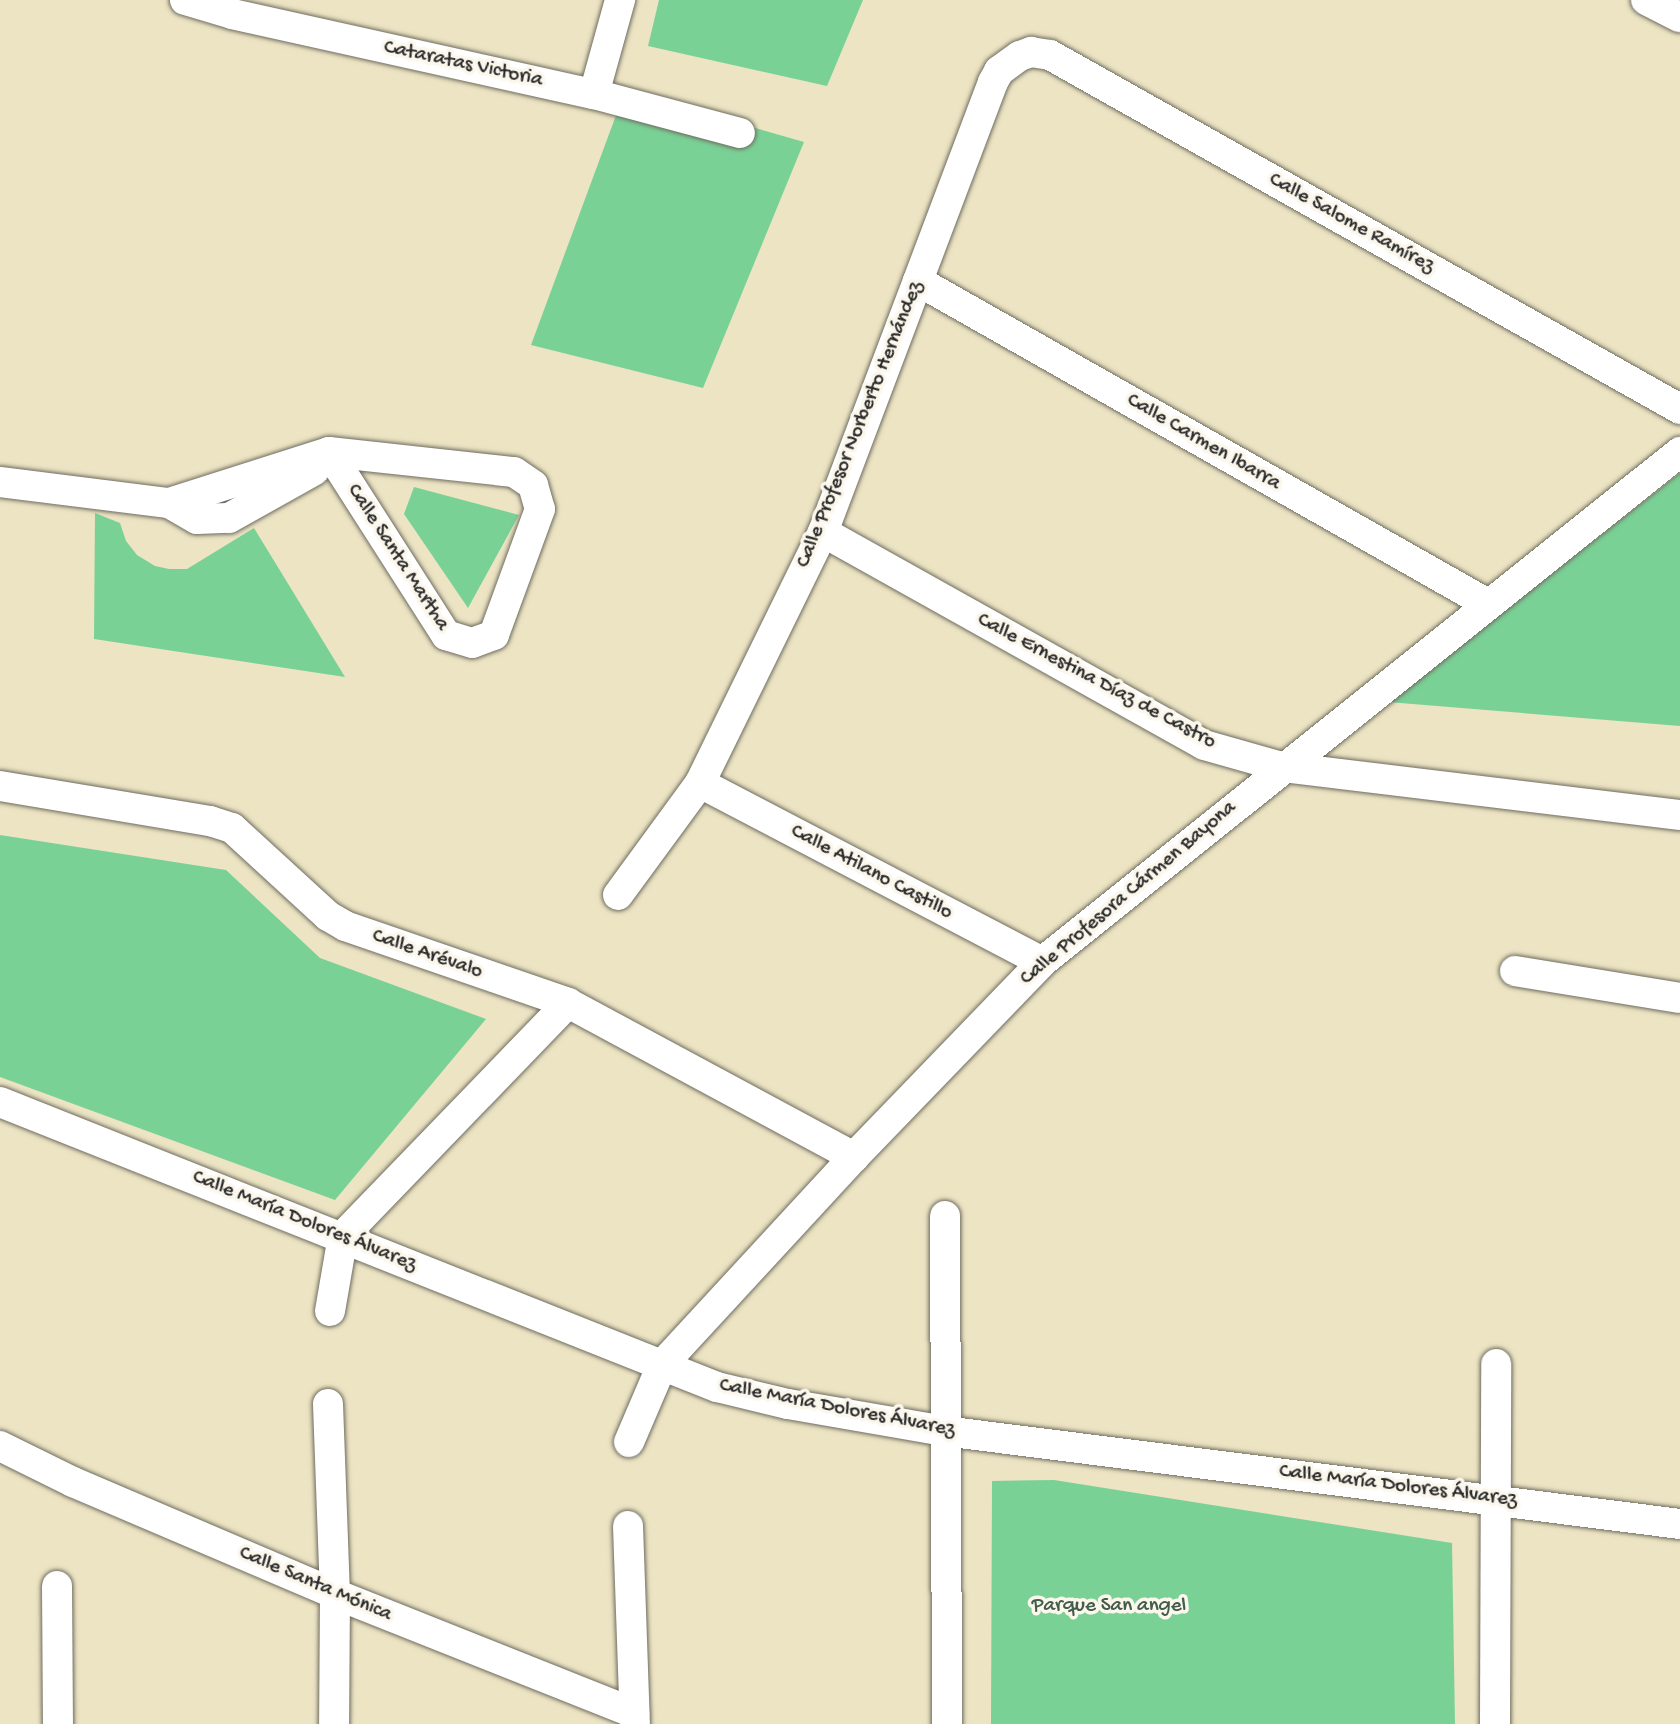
<!DOCTYPE html>
<html>
<head>
<meta charset="utf-8">
<style>
  body { margin:0 }
  #map { position:relative; width:1680px; height:1724px; overflow:hidden; background:#ece4c3; font-family:"Gochi Hand",sans-serif }
  div>[style] { position:absolute }
  [style*='--x'] { left:calc(var(--x)*1px); top:calc(var(--y)*1px); width:calc(var(--w)*1px); rotate:calc(var(--a)*1deg) }
  .green>* { inset:0; background:#7ad196 }
  .roads { filter:drop-shadow(0 0 2px #6f6c60) drop-shadow(0 0 2px #6f6c60) }
  .street>* { height:30px; margin:-15px; padding:0 15px; transform-origin:15px; border-radius:15px; background:#fff }
  span { translate:-50% -50%; white-space:nowrap; text-align:center; line-height:1.15; -webkit-text-stroke:7px #fbf7ec; paint-order:stroke }
  .street-label { font-size:21px; color:#2b2b2b }
  .park-label { font-size:21px; color:#435d4b }
</style>
</head>
<body>
<div id="map">
  <div class="green">
    <i style="clip-path:polygon(659px 0,863px 0,827px 86px,648px 46px)"></i>
    <i style="clip-path:polygon(625px 91px,804px 142px,703px 388px,531px 345px)"></i>
    <i style="clip-path:polygon(1680px 473px,1680px 726px,1388px 702px)"></i>
    <i style="clip-path:polygon(414px 487px,519px 515px,468px 608px,404px 514px)"></i>
    <i style="clip-path:polygon(95px 513px,120px 523px,126px 541px,137px 555px,155px 566px,169px 569px,187px 569px,254px 528px,345px 677px,94px 639px)"></i>
    <i style="clip-path:polygon(0 835px,226px 870px,320px 958px,486px 1019px,335px 1200px,0 1077px)"></i>
    <i style="clip-path:polygon(1054px 1480px,1452px 1543px,1455px 1724px,991px 1724px,992px 1481px)"></i>
  </div>
  <div class="roads">
    <div class="street">
      <i style="--x:185;--y:0;--w:49;--a:16.6"></i>
      <i style="--x:232;--y:14;--w:371;--a:12.5"></i>
      <i style="--x:594;--y:94;--w:151;--a:15"></i>
      <i style="--x:1646;--y:0;--w:38;--a:27"></i>
      <i style="--x:594;--y:94;--w:98;--a:-74.5"></i>
      <i style="--x:918;--y:281;--w:655;--a:29.54"></i>
      <i style="--x:0;--y:482;--w:170;--a:7.1"></i>
      <i style="--x:169;--y:503;--w:168;--a:-17.7"></i>
      <i style="--x:329;--y:452;--w:186;--a:6.2"></i>
      <i style="--x:514;--y:472;--w:23;--a:34"></i>
      <i style="--x:533;--y:485;--w:25;--a:74"></i>
      <i style="--x:540;--y:509;--w:134;--a:110.1"></i>
      <i style="--x:494;--y:635;--w:23;--a:160"></i>
      <i style="--x:472;--y:643;--w:27;--a:-163"></i>
      <i style="--x:446;--y:635;--w:217;--a:-122.6"></i>
      <i style="--x:169;--y:503;--w:32;--a:30"></i>
      <i style="--x:197;--y:519;--w:32;--a:-2"></i>
      <i style="--x:229;--y:518;--w:98;--a:-29.2"></i>
      <i style="--x:823;--y:532;--w:436;--a:29.2"></i>
      <i style="--x:1204;--y:745;--w:81;--a:15.8"></i>
      <i style="--x:1282;--y:767;--w:401;--a:6.9"></i>
      <i style="--x:700;--y:783;--w:386;--a:27.6"></i>
      <i style="--x:0;--y:786;--w:213;--a:9.5"></i>
      <i style="--x:210;--y:821;--w:23;--a:18"></i>
      <i style="--x:232;--y:828;--w:130;--a:42.5"></i>
      <i style="--x:328;--y:916;--w:20;--a:30"></i>
      <i style="--x:345;--y:926;--w:236;--a:19"></i>
      <i style="--x:568;--y:1003;--w:325;--a:28.3"></i>
      <i style="--x:618;--y:895;--w:139;--a:-53.8"></i>
      <i style="--x:700;--y:783;--w:280;--a:-63.9"></i>
      <i style="--x:823;--y:532;--w:481;--a:-69.3"></i>
      <i style="--x:993;--y:82;--w:13;--a:-61"></i>
      <i style="--x:999;--y:71;--w:26;--a:-36"></i>
      <i style="--x:1020;--y:56;--w:12;--a:-20"></i>
      <i style="--x:1031;--y:52;--w:19;--a:9"></i>
      <i style="--x:1050;--y:55;--w:723;--a:29.33"></i>
      <i style="--x:1515;--y:971;--w:167;--a:9.3"></i>
      <i style="--x:0;--y:1102;--w:772;--a:21.68"></i>
      <i style="--x:717;--y:1387;--w:73;--a:13.5"></i>
      <i style="--x:788;--y:1404;--w:158;--a:9.8"></i>
      <i style="--x:944;--y:1431;--w:742;--a:7.2"></i>
      <i style="--x:945;--y:1216;--w:508;--a:89.77"></i>
      <i style="--x:330;--y:1311;--w:76;--a:-80.2"></i>
      <i style="--x:343;--y:1236;--w:324;--a:-46"></i>
      <i style="--x:328;--y:1404;--w:190;--a:87.9"></i>
      <i style="--x:335;--y:1594;--w:130;--a:90.4"></i>
      <i style="--x:629;--y:1442;--w:84;--a:-66.8"></i>
      <i style="--x:662;--y:1365;--w:283;--a:-47.3"></i>
      <i style="--x:854;--y:1157;--w:271;--a:-46"></i>
      <i style="--x:1042;--y:962;--w:817;--a:-38.64"></i>
      <i style="--x:0;--y:1446;--w:81;--a:26.3"></i>
      <i style="--x:73;--y:1482;--w:285;--a:23.1"></i>
      <i style="--x:335;--y:1594;--w:322;--a:21.7"></i>
      <i style="--x:628;--y:1526;--w:198;--a:88"></i>
      <i style="--x:57;--y:1586;--w:138;--a:89.6"></i>
      <i style="--x:1495;--y:1724;--w:360;--a:-89.8"></i>
    </div>
  </div>
  <div class="street-label">
    <span style="left:463px;top:65px;rotate:12deg">Cataratas Victoria</span>
    <span style="left:1351px;top:224px;rotate:29deg">Calle Salome Ramírez</span>
    <span style="left:861px;top:425px;rotate:-68deg">Calle Profesor Norberto Hernández</span>
    <span style="left:1203px;top:443px;rotate:30deg">Calle Carmen Ibarra</span>
    <span style="left:397px;top:558px;rotate:57deg">Calle Santa Martha</span>
    <span style="left:1096px;top:682px;rotate:28deg">Calle Ernestina Díaz de Castro</span>
    <span style="left:871px;top:873px;rotate:28deg">Calle Atilano Castillo</span>
    <span style="left:1129px;top:894px;rotate:-40deg">Calle Profesora Cármen Bayona</span>
    <span style="left:427px;top:955px;rotate:19deg">Calle Arévalo</span>
    <span style="left:304px;top:1222px;rotate:22deg">Calle María Dolores Álvarez</span>
    <span style="left:837px;top:1409px;rotate:11deg">Calle María Dolores Álvarez</span>
    <span style="left:1398px;top:1487px;rotate:7deg">Calle María Dolores Álvarez</span>
    <span style="left:315px;top:1585px;rotate:23deg">Calle Santa Mónica</span>
  </div>
  <div class="park-label">
    <span style="left:1109px;top:1607px">Parque San angel</span>
  </div>
</div>
</body>
</html>
